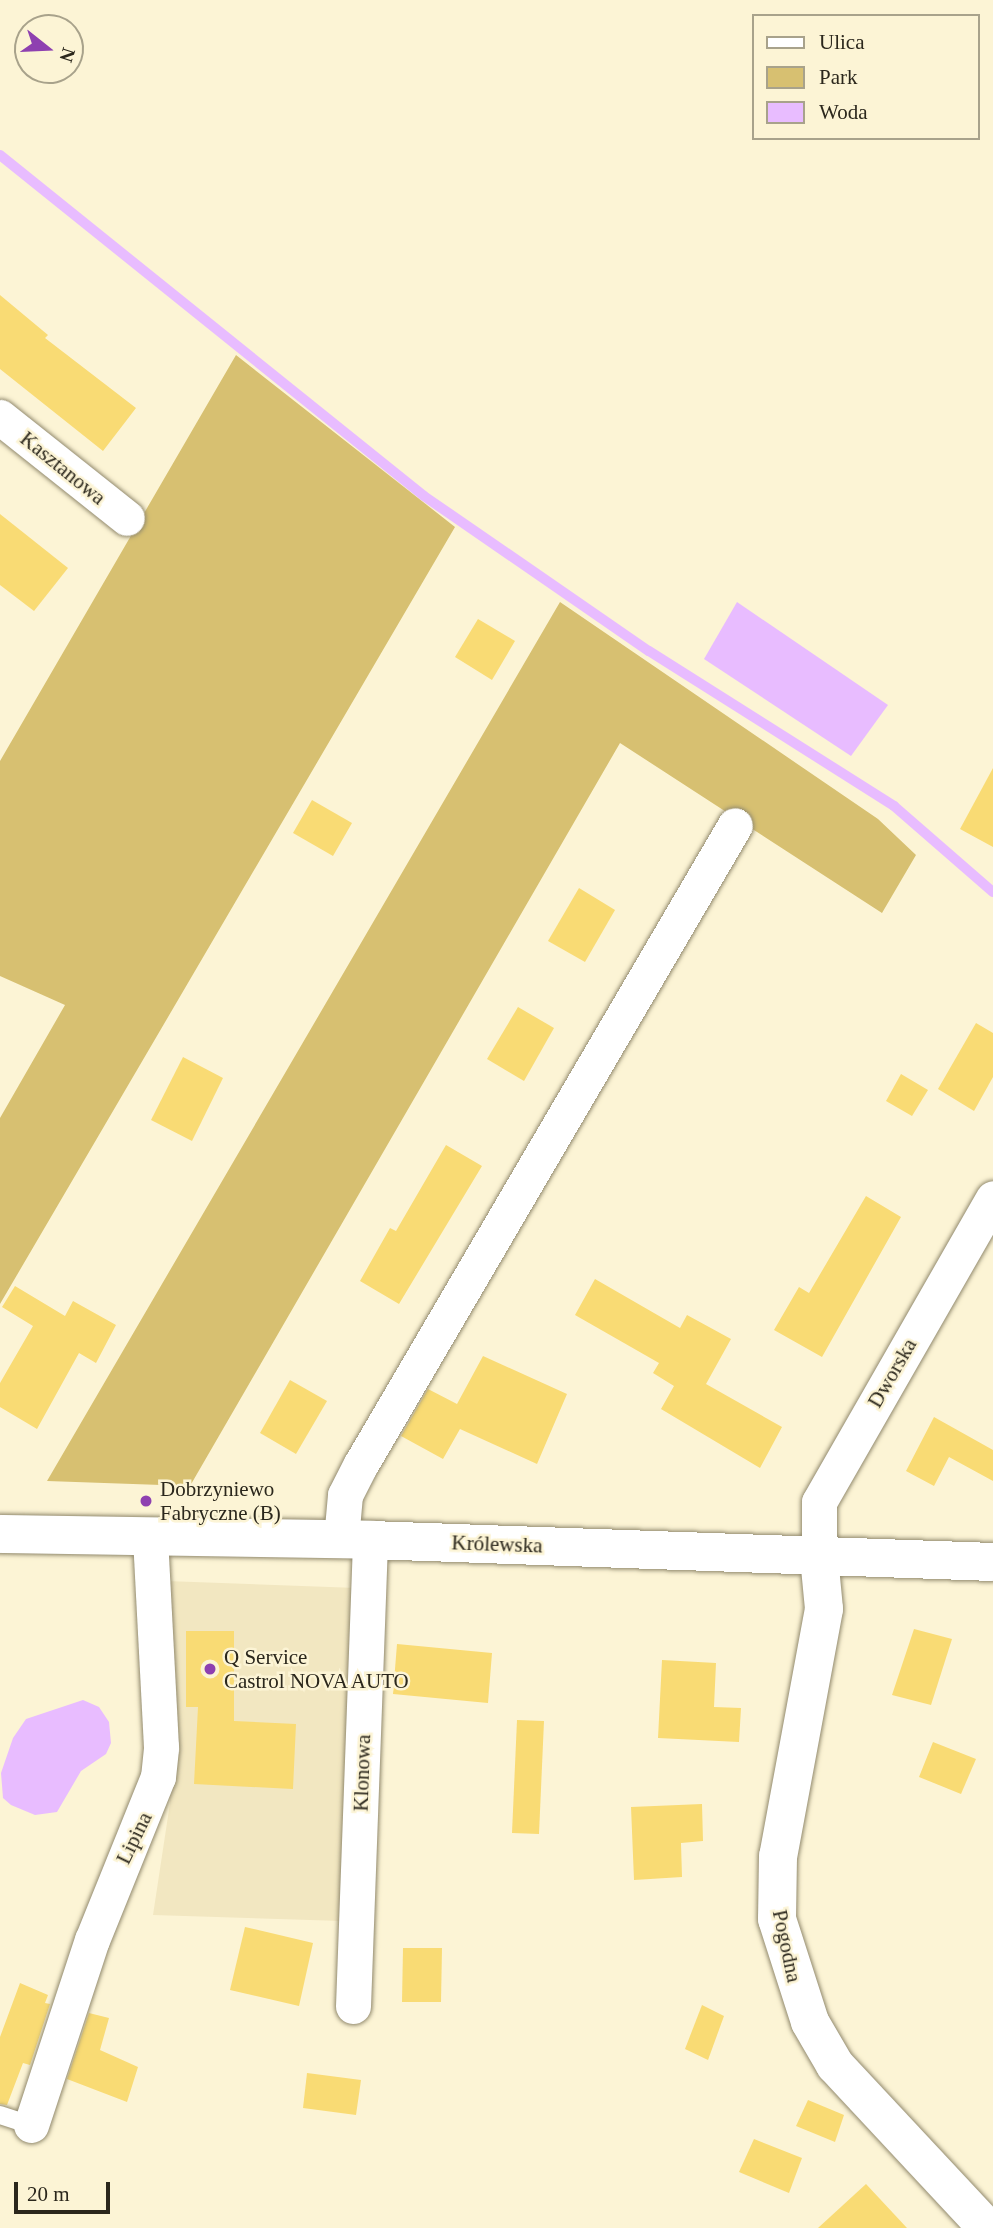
<!DOCTYPE html>
<html>
<head>
<meta charset="utf-8">
<style>
  body { margin:0 }
  #map { position:relative; width:993px; height:2228px; overflow:hidden; background:#fcf4d5; font-family:Georgia,serif }
  div>[style] { position:absolute }
  [style*='--x'] { left:calc(var(--x)*1px); top:calc(var(--y)*1px); width:calc(var(--w)*1px); rotate:calc(var(--a)*1deg) }
  .built>* { inset:0; background:#f2e7c1 }
  .green>* { inset:0; background:#d7c071 }
  .water>* { inset:0; background:#e8bcff }
  .stream>* { height:10px; margin:-5px; padding:0 5px; transform-origin:5px; border-radius:5px; background:#e8bcff }
  .building>* { inset:0; background:#f9db74 }
  .roads { filter:drop-shadow(0 0 2px #928a6e) drop-shadow(0 0 2px #928a6e) }
  .lane>* { height:18px; margin:-9px; padding:0 9px; transform-origin:9px; border-radius:9px; background:#fff }
  .street>* { height:35px; margin:-17.5px; padding:0 17.5px; transform-origin:17.5px; border-radius:17.5px; background:#fff }
  .secondary>* { height:38px; margin:-19px; padding:0 19px; transform-origin:19px; border-radius:19px; background:#fff }
  .dots>* { width:19px; height:19px; translate:-50% -50%; box-sizing:border-box; border:4px solid #fcf4d5; border-radius:50% }
  span { translate:-50% -50%; white-space:nowrap; text-align:center; line-height:1.15; -webkit-text-stroke:5px #fcf4d5; paint-order:stroke }
  .street-label { font-size:21px; color:#2b271c }
  .poi-label { font-size:21px; color:#2b271c }
  .left { translate:0 -50%; text-align:left }
  .legend { position:absolute; left:752px; top:14px; width:228px; height:126px; box-sizing:border-box; background:#fcf4d5; border:2px solid #a8a28b; margin:0; padding:9px 12px; list-style:none; font-size:21px; color:#2b271c }
  .legend li { display:flex; align-items:center; gap:14px; height:35px }
  .legend b { width:35px; border:2px solid #a8a28b }
  .north { position:absolute; left:14px; top:14px; width:70px; height:70px; box-sizing:border-box; background:#fcf4d5; border:2px solid #a8a28b; border-radius:50%; rotate:108deg; font-size:19px; font-weight:700; line-height:28px; text-align:center; color:#2b271c }
  .north::after { content:''; display:block; margin:auto; width:24px; height:32px; background:#8e40b0; clip-path:polygon(50% 0,100% 100%,50% 72%,0 100%) }
  .scale { position:absolute; left:14px; top:2182px; width:96px; height:32px; box-sizing:border-box; border:4px solid #2b271c; border-top:0; padding-left:9px; font-size:21px; line-height:24px; white-space:nowrap; color:#2b271c; -webkit-text-stroke:5px #fcf4d5; paint-order:stroke }
</style>
</head>
<body>
<div id="map">
  <div class="built">
    <i style="clip-path:polygon(166px 1581px,357px 1588px,342px 1921px,153px 1915px,170px 1803px)"></i>
  </div>
  <div class="green">
    <i style="clip-path:polygon(236px 355px,455px 527px,0 1304px,0 1118px,65px 1005px,0 976px,0 761px)"></i>
    <i style="clip-path:polygon(560px 602px,878px 819px,916px 855px,882px 913px,620px 743px,190px 1486px,47px 1481px)"></i>
  </div>
  <div class="water">
    <i style="clip-path:polygon(737px 602px,888px 705px,851px 756px,704px 659px)"></i>
    <i style="clip-path:polygon(83px 1700px,99px 1707px,109px 1722px,111px 1743px,106px 1754px,81px 1771px,57px 1812px,35px 1815px,11px 1805px,3px 1798px,1px 1773px,13px 1738px,26px 1719px)"></i>
  </div>
  <div class="stream">
    <i style="--x:0;--y:155;--w:544;--a:38.81"></i>
    <i style="--x:424;--y:496;--w:273;--a:34.6"></i>
    <i style="--x:649;--y:651;--w:290;--a:32.3"></i>
    <i style="--x:894;--y:806;--w:131;--a:41"></i>
  </div>
  <div class="building">
    <i style="clip-path:polygon(0 295px,48px 335px,45px 338px,136px 408px,103px 451px,0 369px)"></i>
    <i style="clip-path:polygon(0 514px,68px 568px,34px 611px,0 585px)"></i>
    <i style="clip-path:polygon(478px 619px,515px 641px,492px 680px,455px 657px)"></i>
    <i style="clip-path:polygon(993px 768px,993px 847px,960px 829px)"></i>
    <i style="clip-path:polygon(312px 800px,352px 823px,333px 856px,293px 833px)"></i>
    <i style="clip-path:polygon(579px 888px,615px 910px,585px 962px,548px 941px)"></i>
    <i style="clip-path:polygon(518px 1007px,554px 1028px,524px 1081px,487px 1059px)"></i>
    <i style="clip-path:polygon(976px 1023px,993px 1033px,993px 1077px,974px 1111px,938px 1089px)"></i>
    <i style="clip-path:polygon(183px 1057px,223px 1078px,192px 1141px,151px 1120px)"></i>
    <i style="clip-path:polygon(901px 1074px,928px 1090px,912px 1116px,886px 1101px)"></i>
    <i style="clip-path:polygon(446px 1145px,482px 1166px,399px 1304px,360px 1281px,390px 1228px,396px 1231px)"></i>
    <i style="clip-path:polygon(866px 1196px,901px 1217px,822px 1357px,774px 1330px,799px 1287px,809px 1293px)"></i>
    <i style="clip-path:polygon(595px 1279px,680px 1328px,687px 1315px,731px 1339px,706px 1384px,782px 1427px,760px 1468px,661px 1409px,674px 1386px,653px 1373px,659px 1363px,575px 1315px)"></i>
    <i style="clip-path:polygon(15px 1286px,65px 1316px,73px 1301px,116px 1325px,96px 1363px,79px 1353px,37px 1429px,0 1407px,0 1383px,33px 1326px,2px 1307px)"></i>
    <i style="clip-path:polygon(483px 1356px,567px 1394px,537px 1464px,460px 1429px,443px 1459px,401px 1436px,428px 1389px,457px 1404px)"></i>
    <i style="clip-path:polygon(290px 1380px,327px 1401px,296px 1454px,260px 1433px)"></i>
    <i style="clip-path:polygon(934px 1417px,993px 1450px,993px 1481px,949px 1457px,934px 1486px,906px 1471px)"></i>
    <i style="clip-path:polygon(914px 1629px,952px 1639px,931px 1705px,892px 1695px)"></i>
    <i style="clip-path:polygon(186px 1631px,234px 1631px,234px 1721px,296px 1724px,293px 1789px,194px 1784px,198px 1707px,186px 1707px)"></i>
    <i style="clip-path:polygon(397px 1644px,492px 1653px,488px 1703px,393px 1694px)"></i>
    <i style="clip-path:polygon(662px 1660px,716px 1663px,714px 1707px,741px 1708px,739px 1742px,658px 1738px)"></i>
    <i style="clip-path:polygon(517px 1720px,544px 1721px,539px 1834px,512px 1833px)"></i>
    <i style="clip-path:polygon(933px 1742px,976px 1759px,961px 1794px,919px 1777px)"></i>
    <i style="clip-path:polygon(702px 1804px,703px 1841px,681px 1843px,682px 1877px,634px 1880px,631px 1807px)"></i>
    <i style="clip-path:polygon(245px 1927px,313px 1943px,299px 2006px,230px 1990px)"></i>
    <i style="clip-path:polygon(403px 1948px,442px 1948px,441px 2002px,402px 2002px)"></i>
    <i style="clip-path:polygon(20px 1983px,48px 1995px,45px 2003px,50px 2004px,30px 2065px,23px 2063px,7px 2105px,0 2104px,0 2037px)"></i>
    <i style="clip-path:polygon(702px 2005px,724px 2016px,708px 2060px,685px 2049px)"></i>
    <i style="clip-path:polygon(89px 2013px,109px 2018px,100px 2050px,138px 2067px,127px 2102px,67px 2079px)"></i>
    <i style="clip-path:polygon(307px 2073px,361px 2080px,356px 2115px,303px 2108px)"></i>
    <i style="clip-path:polygon(808px 2100px,844px 2115px,835px 2142px,796px 2126px)"></i>
    <i style="clip-path:polygon(754px 2139px,802px 2158px,789px 2193px,739px 2172px)"></i>
    <i style="clip-path:polygon(866px 2184px,907px 2228px,818px 2228px)"></i>
  </div>
  <div class="roads">
    <div class="lane">
      <i style="--x:0;--y:2115;--w:33;--a:18"></i>
    </div>
    <div class="street">
      <i style="--x:0;--y:417;--w:162;--a:38.5"></i>
      <i style="--x:341;--y:1539;--w:44;--a:-84.8"></i>
      <i style="--x:345;--y:1495;--w:35;--a:-63"></i>
      <i style="--x:361;--y:1464;--w:740;--a:-59.66"></i>
      <i style="--x:819;--y:1557;--w:55;--a:-90"></i>
      <i style="--x:819;--y:1502;--w:350;--a:-60.2"></i>
      <i style="--x:353;--y:2006;--w:466;--a:-87.9"></i>
      <i style="--x:31;--y:2125;--w:195;--a:-71.8"></i>
      <i style="--x:92;--y:1940;--w:176;--a:-68"></i>
      <i style="--x:158;--y:1777;--w:30;--a:-84"></i>
      <i style="--x:161;--y:1747;--w:209;--a:-93"></i>
    </div>
    <div class="secondary">
      <i style="--x:0;--y:1534;--w:370;--a:0.9"></i>
      <i style="--x:370;--y:1540;--w:623;--a:2.02"></i>
      <i style="--x:819;--y:1557;--w:52;--a:84.5"></i>
      <i style="--x:824;--y:1609;--w:251;--a:100.5"></i>
      <i style="--x:778;--y:1856;--w:63;--a:90.9"></i>
      <i style="--x:777;--y:1919;--w:108;--a:72.2"></i>
      <i style="--x:810;--y:2022;--w:50;--a:59.8"></i>
      <i style="--x:835;--y:2065;--w:223;--a:47"></i>
    </div>
  </div>
  <div class="dots">
    <i style="left:146px;top:1501px;background:#8e40b0"></i>
    <i style="left:210px;top:1669px;background:#8e40b0"></i>
  </div>
  <div class="street-label">
    <span style="left:63px;top:468px;rotate:39deg">Kasztanowa</span>
    <span style="left:892px;top:1373px;rotate:-60deg">Dworska</span>
    <span style="left:497px;top:1544px;rotate:2deg">Królewska</span>
    <span style="left:362px;top:1773px;rotate:-88deg">Klonowa</span>
    <span style="left:134px;top:1838px;rotate:-64deg">Lipina</span>
    <span style="left:787px;top:1946px;rotate:78deg">Pogodna</span>
  </div>
  <div class="poi-label">
    <span class="left" style="left:160px;top:1501px">Dobrzyniewo<br>Fabryczne (B)</span>
    <span class="left" style="left:224px;top:1669px">Q Service<br>Castrol NOVA AUTO</span>
  </div>
  <ul class="legend">
  <li><b style="height:9px;background:#fff"></b>Ulica</li>
  <li><b style="height:19px;background:#d7c071"></b>Park</li>
  <li><b style="height:19px;background:#e8bcff"></b>Woda</li>
  </ul>
  <div class="north">N</div>
  <div class="scale">20 m</div>
</div>
</body>
</html>
